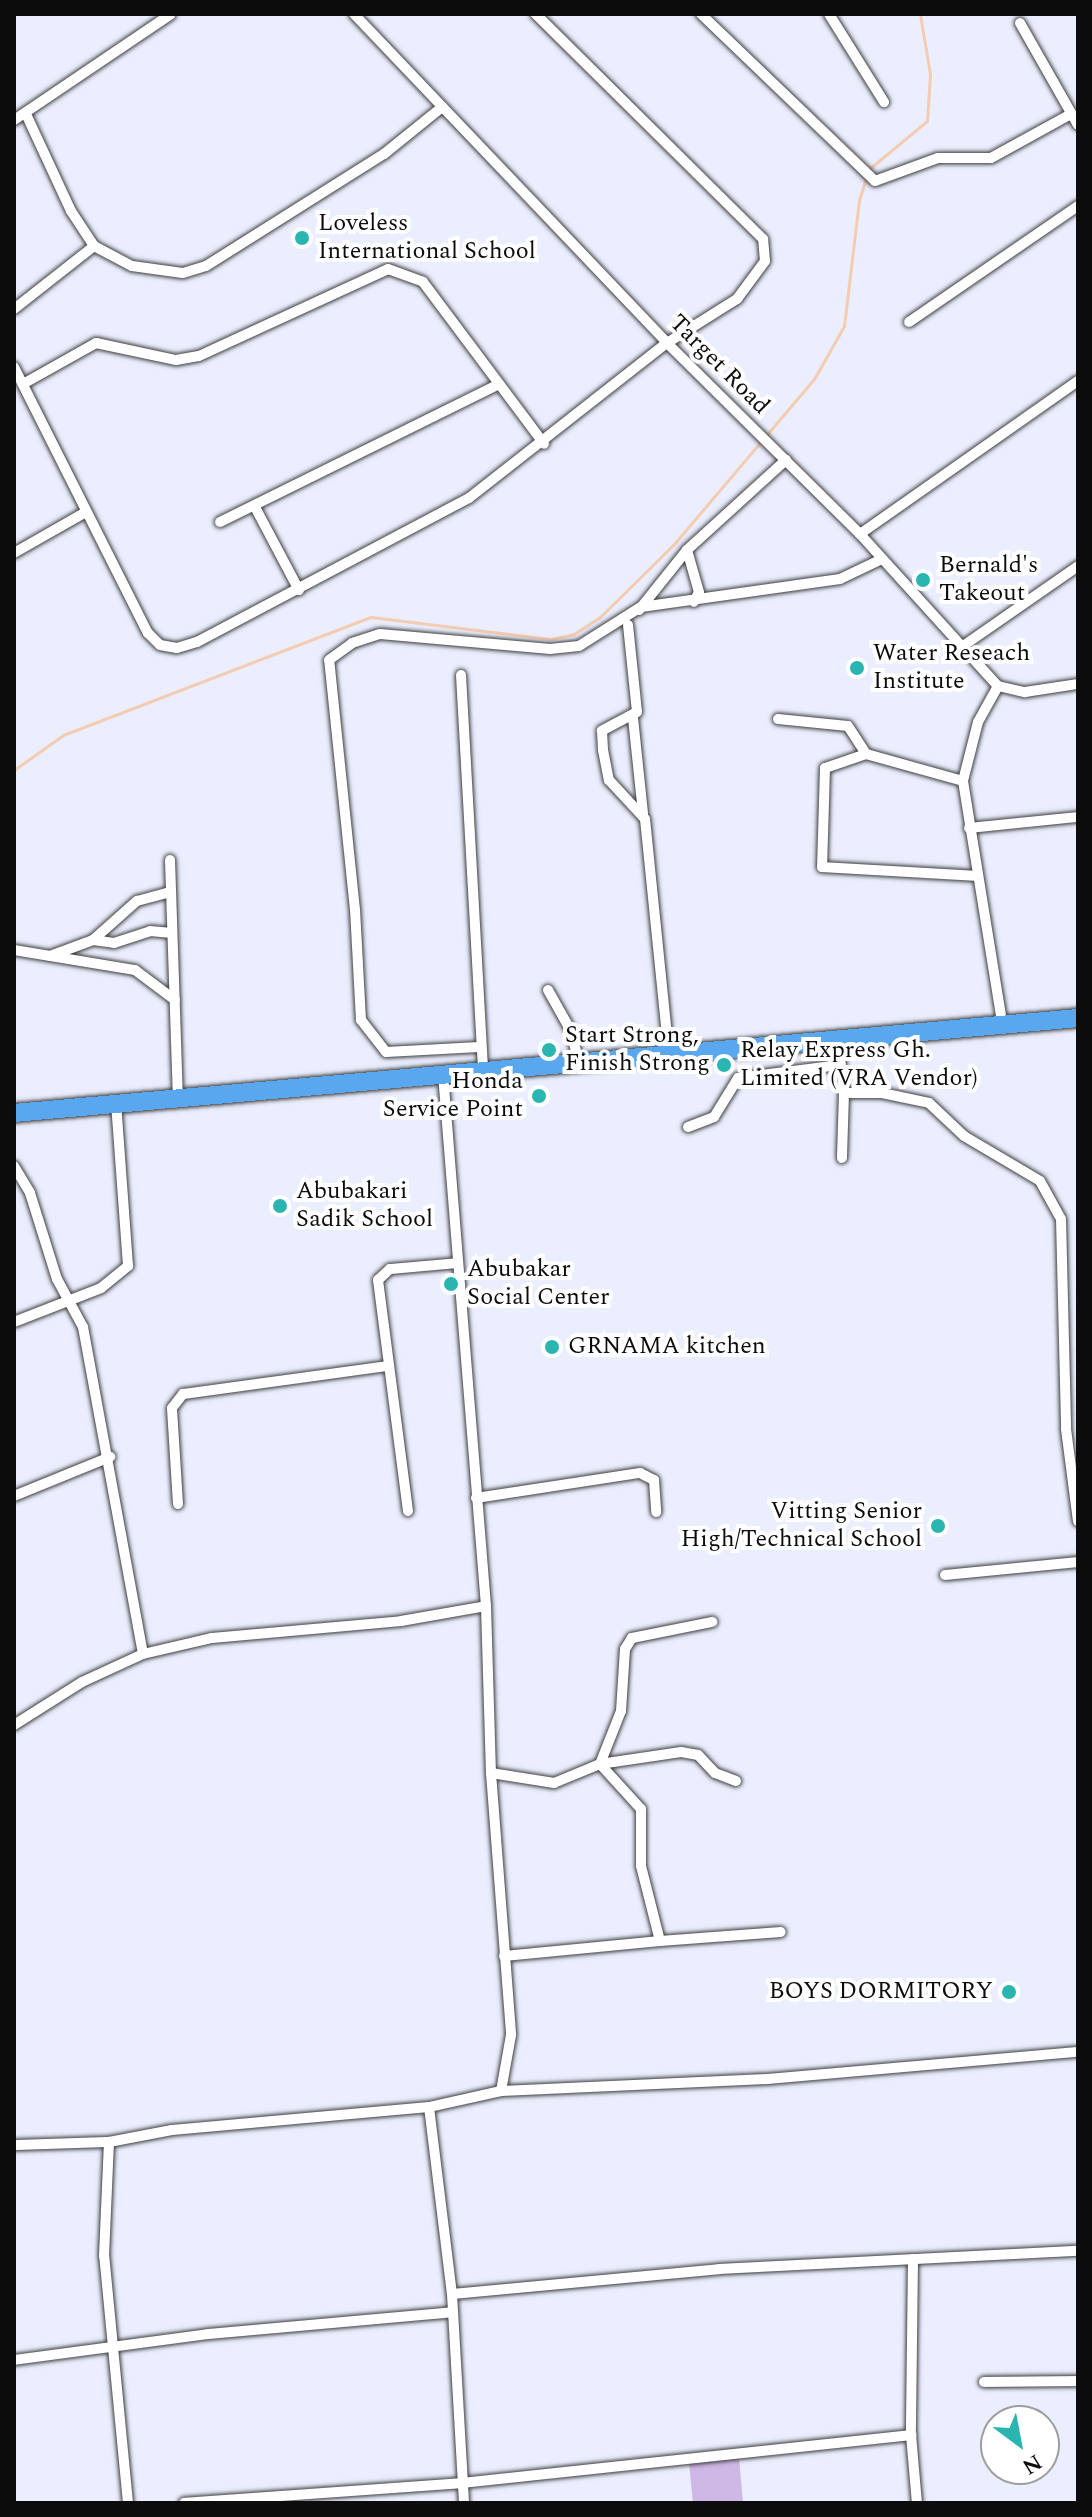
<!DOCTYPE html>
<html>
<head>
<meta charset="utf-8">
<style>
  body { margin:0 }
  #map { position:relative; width:1092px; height:2517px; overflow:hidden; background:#ebeefe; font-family:Spectral,serif }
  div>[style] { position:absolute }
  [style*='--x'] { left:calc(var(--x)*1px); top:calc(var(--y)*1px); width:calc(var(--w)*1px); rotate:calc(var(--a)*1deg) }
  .green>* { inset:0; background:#cfb7e6 }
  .stream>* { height:3px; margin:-1.5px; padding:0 1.5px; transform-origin:1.5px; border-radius:1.5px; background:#f3ccb2 }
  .roads { filter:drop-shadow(0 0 2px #3f3f3f) drop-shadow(0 0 2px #3f3f3f) }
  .street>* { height:10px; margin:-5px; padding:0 5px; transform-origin:5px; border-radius:5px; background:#fff }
  .highway>* { height:18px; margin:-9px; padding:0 9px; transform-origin:9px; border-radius:9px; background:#59a7ee }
  .dots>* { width:22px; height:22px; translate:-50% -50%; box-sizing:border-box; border:4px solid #fff; border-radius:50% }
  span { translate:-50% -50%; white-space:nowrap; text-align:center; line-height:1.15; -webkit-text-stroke:8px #fff; paint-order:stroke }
  .poi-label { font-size:24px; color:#0c0c0c }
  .left { translate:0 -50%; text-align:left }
  .right { translate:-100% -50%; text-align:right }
  .street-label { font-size:24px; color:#0c0c0c }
  .frame { position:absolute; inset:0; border:16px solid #0c0c0c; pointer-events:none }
  .north { position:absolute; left:980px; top:2405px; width:80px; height:80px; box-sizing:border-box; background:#fff; border:2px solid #9e9e9e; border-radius:50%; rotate:148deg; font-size:22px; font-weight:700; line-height:32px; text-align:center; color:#0c0c0c }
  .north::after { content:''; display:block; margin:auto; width:28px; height:36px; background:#2ab5b1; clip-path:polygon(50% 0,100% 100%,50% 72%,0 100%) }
</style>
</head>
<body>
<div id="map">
  <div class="green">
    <i style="clip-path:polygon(739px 2458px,743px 2503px,693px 2503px,689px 2463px)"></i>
  </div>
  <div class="stream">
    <i style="--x:869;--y:169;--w:75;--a:-39.6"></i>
    <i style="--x:927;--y:121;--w:47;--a:-86.3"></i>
    <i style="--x:930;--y:74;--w:61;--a:-99.5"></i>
    <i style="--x:14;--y:770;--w:60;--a:-35.5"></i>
    <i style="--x:63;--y:735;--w:330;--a:-21"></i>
    <i style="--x:371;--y:617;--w:181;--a:7"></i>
    <i style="--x:551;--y:639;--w:24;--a:-12"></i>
    <i style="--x:574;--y:634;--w:31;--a:-33"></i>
    <i style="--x:600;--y:617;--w:104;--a:-44.6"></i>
    <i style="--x:674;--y:544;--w:216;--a:-49.7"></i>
    <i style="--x:814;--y:379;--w:61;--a:-60.5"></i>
    <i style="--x:844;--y:326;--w:127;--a:-83.2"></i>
    <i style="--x:859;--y:200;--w:25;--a:-72"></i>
  </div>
  <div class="roads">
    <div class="street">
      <i style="--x:354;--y:14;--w:454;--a:46.4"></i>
      <i style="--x:667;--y:343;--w:272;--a:44.7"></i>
      <i style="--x:860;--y:534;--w:205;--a:47.8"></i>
      <i style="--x:998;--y:686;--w:28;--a:13"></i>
      <i style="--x:1025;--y:692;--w:54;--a:-8.6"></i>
      <i style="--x:701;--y:14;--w:241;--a:43.8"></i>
      <i style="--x:875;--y:181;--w:67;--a:-20.1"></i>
      <i style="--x:938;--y:158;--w:53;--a:0"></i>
      <i style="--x:991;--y:158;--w:91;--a:-28.8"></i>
      <i style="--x:829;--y:14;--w:104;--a:58"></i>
      <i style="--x:1020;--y:23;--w:117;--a:60.4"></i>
      <i style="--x:26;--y:114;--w:107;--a:65.1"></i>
      <i style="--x:71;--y:211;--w:42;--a:56.7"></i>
      <i style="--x:94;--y:246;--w:43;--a:27.8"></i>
      <i style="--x:132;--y:266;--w:51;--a:7.8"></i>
      <i style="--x:183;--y:273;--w:24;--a:-17"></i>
      <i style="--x:206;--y:266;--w:210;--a:-32.2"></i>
      <i style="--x:384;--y:154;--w:75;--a:-39"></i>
      <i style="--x:14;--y:120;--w:189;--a:-34"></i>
      <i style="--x:14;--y:309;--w:102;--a:-38.2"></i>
      <i style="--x:909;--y:322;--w:205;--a:-34.5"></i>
      <i style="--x:14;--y:367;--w:298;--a:63.3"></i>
      <i style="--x:148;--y:633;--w:17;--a:45"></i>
      <i style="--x:160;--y:645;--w:17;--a:10"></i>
      <i style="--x:177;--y:648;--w:21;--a:-17"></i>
      <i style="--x:197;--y:642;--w:308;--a:-27.9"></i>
      <i style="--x:469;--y:498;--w:251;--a:-38.1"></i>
      <i style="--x:667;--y:343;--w:83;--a:-32.2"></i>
      <i style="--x:737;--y:299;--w:47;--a:-53.6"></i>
      <i style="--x:765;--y:261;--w:22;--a:-95"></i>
      <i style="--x:763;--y:239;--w:320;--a:-135.3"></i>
      <i style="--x:23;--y:384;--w:84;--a:-29.3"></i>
      <i style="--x:96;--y:343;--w:82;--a:12"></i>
      <i style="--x:176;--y:360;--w:23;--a:-10"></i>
      <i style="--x:199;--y:356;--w:208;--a:-24.7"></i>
      <i style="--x:388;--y:269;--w:37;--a:20"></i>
      <i style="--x:423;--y:282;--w:202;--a:53.2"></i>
      <i style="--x:255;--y:507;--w:94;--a:62.1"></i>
      <i style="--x:220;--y:522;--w:311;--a:-26.3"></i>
      <i style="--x:860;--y:534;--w:266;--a:-35.1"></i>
      <i style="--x:687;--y:550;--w:44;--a:74.1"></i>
      <i style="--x:699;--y:592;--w:11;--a:117"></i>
      <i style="--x:14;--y:553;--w:83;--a:-29.7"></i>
      <i style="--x:639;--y:610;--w:77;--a:-51.3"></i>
      <i style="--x:687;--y:550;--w:134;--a:-42.3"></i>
      <i style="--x:628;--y:625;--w:87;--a:84.1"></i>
      <i style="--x:637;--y:712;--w:40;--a:152"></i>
      <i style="--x:602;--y:731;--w:19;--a:87"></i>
      <i style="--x:603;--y:750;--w:31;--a:79"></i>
      <i style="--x:609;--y:780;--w:53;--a:47.3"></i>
      <i style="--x:645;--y:819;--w:238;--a:84.2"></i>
      <i style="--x:963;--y:646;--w:140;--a:-34.8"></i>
      <i style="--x:461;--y:675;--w:397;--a:86.8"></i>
      <i style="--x:998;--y:686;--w:41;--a:119.1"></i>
      <i style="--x:978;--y:722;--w:61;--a:104.3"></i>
      <i style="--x:963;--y:781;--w:243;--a:80.8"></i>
      <i style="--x:633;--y:718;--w:96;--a:84"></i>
      <i style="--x:778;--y:719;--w:70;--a:5.7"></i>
      <i style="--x:848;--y:726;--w:33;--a:57"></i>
      <i style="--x:963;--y:781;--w:101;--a:-164.4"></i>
      <i style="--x:866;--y:754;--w:43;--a:161.1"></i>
      <i style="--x:825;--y:768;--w:99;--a:91.7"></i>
      <i style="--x:822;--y:867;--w:156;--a:3.3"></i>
      <i style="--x:969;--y:828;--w:110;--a:-5.8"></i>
      <i style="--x:170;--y:860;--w:238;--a:88.1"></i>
      <i style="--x:93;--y:940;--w:59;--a:-41.6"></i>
      <i style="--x:137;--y:901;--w:35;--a:-15"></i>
      <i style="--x:14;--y:950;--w:123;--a:9.4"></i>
      <i style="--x:135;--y:970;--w:50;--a:36.9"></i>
      <i style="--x:50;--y:956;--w:46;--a:-20.4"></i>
      <i style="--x:93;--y:940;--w:21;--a:8"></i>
      <i style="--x:114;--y:943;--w:38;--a:-18"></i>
      <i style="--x:150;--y:931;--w:22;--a:5"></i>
      <i style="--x:548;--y:990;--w:47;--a:60.7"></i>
      <i style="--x:571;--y:1031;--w:33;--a:76"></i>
      <i style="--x:838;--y:1039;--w:54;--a:83.7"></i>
      <i style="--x:844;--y:1093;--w:65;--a:91.8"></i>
      <i style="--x:479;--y:1047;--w:93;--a:176.9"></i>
      <i style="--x:386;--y:1052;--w:41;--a:-128"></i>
      <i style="--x:361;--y:1020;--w:110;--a:-93.1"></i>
      <i style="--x:355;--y:910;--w:251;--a:-95.9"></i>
      <i style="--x:329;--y:660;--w:29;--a:-36"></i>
      <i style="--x:352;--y:643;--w:29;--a:-18"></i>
      <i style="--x:380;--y:634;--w:171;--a:5"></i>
      <i style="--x:550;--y:649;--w:29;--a:-6"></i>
      <i style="--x:579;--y:646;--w:73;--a:-32.2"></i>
      <i style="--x:641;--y:607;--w:201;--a:-8"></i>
      <i style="--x:840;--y:579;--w:47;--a:-25.5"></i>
      <i style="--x:443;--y:1074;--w:534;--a:85.38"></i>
      <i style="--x:486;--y:1606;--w:167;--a:88.3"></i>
      <i style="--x:491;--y:1773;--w:263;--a:85.6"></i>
      <i style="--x:511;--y:2035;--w:57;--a:100.1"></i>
      <i style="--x:501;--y:2091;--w:74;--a:167.5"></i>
      <i style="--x:429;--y:2107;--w:188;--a:83"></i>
      <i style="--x:452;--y:2294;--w:209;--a:86.7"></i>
      <i style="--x:844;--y:1093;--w:38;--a:0"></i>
      <i style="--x:882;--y:1093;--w:48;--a:12"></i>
      <i style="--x:929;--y:1103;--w:48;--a:43.3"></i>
      <i style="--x:964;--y:1136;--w:88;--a:30.6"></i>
      <i style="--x:1040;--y:1181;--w:43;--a:61.1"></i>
      <i style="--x:1061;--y:1219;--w:210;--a:88.6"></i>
      <i style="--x:1066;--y:1429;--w:93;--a:82.6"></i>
      <i style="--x:688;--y:1127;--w:28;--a:-21"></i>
      <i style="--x:714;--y:1117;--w:46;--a:-58.4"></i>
      <i style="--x:738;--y:1078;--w:103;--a:-7.3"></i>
      <i style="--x:14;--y:1166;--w:31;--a:59"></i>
      <i style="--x:30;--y:1193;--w:90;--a:72.6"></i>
      <i style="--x:57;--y:1279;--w:55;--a:61.6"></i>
      <i style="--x:83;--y:1327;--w:332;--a:79.6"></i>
      <i style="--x:14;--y:1322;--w:93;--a:-21.3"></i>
      <i style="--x:101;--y:1288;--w:35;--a:-39"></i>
      <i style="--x:128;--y:1266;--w:163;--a:-94.2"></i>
      <i style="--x:14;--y:1496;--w:104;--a:-22.1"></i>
      <i style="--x:476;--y:1498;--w:166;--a:-8.7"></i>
      <i style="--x:640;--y:1473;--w:16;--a:27"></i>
      <i style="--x:654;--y:1480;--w:32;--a:86"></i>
      <i style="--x:178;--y:1504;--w:96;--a:-93.6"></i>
      <i style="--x:172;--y:1408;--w:18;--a:-52"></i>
      <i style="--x:183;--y:1394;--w:206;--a:-7.8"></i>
      <i style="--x:408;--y:1511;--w:233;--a:-97.4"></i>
      <i style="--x:378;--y:1280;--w:16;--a:-43"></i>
      <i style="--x:390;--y:1269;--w:68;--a:-5"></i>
      <i style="--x:945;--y:1575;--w:134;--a:-5.6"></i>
      <i style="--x:14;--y:1725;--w:80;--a:-32.3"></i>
      <i style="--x:82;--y:1682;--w:67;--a:-24.7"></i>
      <i style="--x:143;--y:1654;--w:71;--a:-13.1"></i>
      <i style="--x:212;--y:1638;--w:190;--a:-5.1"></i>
      <i style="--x:401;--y:1621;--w:86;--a:-10"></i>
      <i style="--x:491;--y:1773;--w:64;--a:9"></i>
      <i style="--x:554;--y:1783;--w:50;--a:-22.4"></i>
      <i style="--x:600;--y:1764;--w:57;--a:-68.4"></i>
      <i style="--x:621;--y:1711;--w:62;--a:-86.3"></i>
      <i style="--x:625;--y:1649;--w:13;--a:-58"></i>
      <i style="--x:632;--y:1638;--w:82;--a:-11.3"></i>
      <i style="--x:736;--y:1781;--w:22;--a:-159"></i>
      <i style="--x:715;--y:1773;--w:25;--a:-133"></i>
      <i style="--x:698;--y:1755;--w:17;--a:-170"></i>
      <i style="--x:681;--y:1752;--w:82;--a:171.6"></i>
      <i style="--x:600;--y:1764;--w:61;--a:47.7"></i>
      <i style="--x:641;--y:1809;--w:57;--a:90"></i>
      <i style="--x:641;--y:1866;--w:77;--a:75.8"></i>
      <i style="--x:660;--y:1941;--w:121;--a:-4.3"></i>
      <i style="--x:504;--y:1956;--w:157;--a:-5.5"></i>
      <i style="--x:501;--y:2091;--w:266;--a:-2.6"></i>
      <i style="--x:767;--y:2079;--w:312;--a:-5"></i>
      <i style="--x:14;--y:2145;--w:95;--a:-1.8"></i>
      <i style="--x:913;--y:2259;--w:176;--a:90.7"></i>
      <i style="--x:911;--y:2435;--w:68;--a:85"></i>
      <i style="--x:452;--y:2294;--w:268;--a:-5.3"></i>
      <i style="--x:719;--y:2269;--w:359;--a:-2.9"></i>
      <i style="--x:14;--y:2360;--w:196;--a:-7.6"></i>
      <i style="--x:208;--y:2334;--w:246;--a:-5.1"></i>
      <i style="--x:984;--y:2382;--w:94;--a:-0.6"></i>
      <i style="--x:128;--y:2503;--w:248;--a:-95.5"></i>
      <i style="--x:104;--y:2256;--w:114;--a:-87.5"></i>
      <i style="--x:109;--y:2142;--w:64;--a:-10.8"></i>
      <i style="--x:172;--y:2130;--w:258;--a:-5.1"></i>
      <i style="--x:184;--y:2503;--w:279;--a:-4.1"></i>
      <i style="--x:462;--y:2483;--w:452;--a:-6.1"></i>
    </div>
    <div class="highway">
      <i style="--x:14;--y:1113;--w:1068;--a:-5.1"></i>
    </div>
  </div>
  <div class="dots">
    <i style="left:302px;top:238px;background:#2ab5b1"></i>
    <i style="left:923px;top:580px;background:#2ab5b1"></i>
    <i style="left:857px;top:668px;background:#2ab5b1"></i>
    <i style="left:549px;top:1050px;background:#2ab5b1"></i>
    <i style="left:724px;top:1065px;background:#2ab5b1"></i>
    <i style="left:539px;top:1096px;background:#2ab5b1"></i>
    <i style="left:280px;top:1206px;background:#2ab5b1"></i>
    <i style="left:451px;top:1284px;background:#2ab5b1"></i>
    <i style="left:552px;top:1347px;background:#2ab5b1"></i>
    <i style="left:938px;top:1526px;background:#2ab5b1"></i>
    <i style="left:1009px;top:1992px;background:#2ab5b1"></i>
  </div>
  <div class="poi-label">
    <span class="left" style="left:318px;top:238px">Loveless<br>International School</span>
    <span class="left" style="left:939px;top:580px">Bernald's<br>Takeout</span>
    <span class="left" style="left:873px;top:668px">Water Reseach<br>Institute</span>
    <span class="left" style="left:565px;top:1050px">Start Strong,<br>Finish Strong</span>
    <span class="left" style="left:740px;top:1065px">Relay Express Gh.<br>Limited (VRA Vendor)</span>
    <span class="right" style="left:523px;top:1096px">Honda<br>Service Point</span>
    <span class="left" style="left:296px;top:1206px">Abubakari<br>Sadik School</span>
    <span class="left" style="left:467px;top:1284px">Abubakar<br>Social Center</span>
    <span class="left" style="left:568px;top:1347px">GRNAMA kitchen</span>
    <span class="right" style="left:922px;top:1526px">Vitting Senior<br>High/Technical School</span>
    <span class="right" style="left:993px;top:1992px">BOYS DORMITORY</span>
  </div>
  <div class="street-label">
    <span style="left:719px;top:365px;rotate:45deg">Target Road</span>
  </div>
  <div class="frame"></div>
  <div class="north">N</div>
</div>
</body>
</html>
